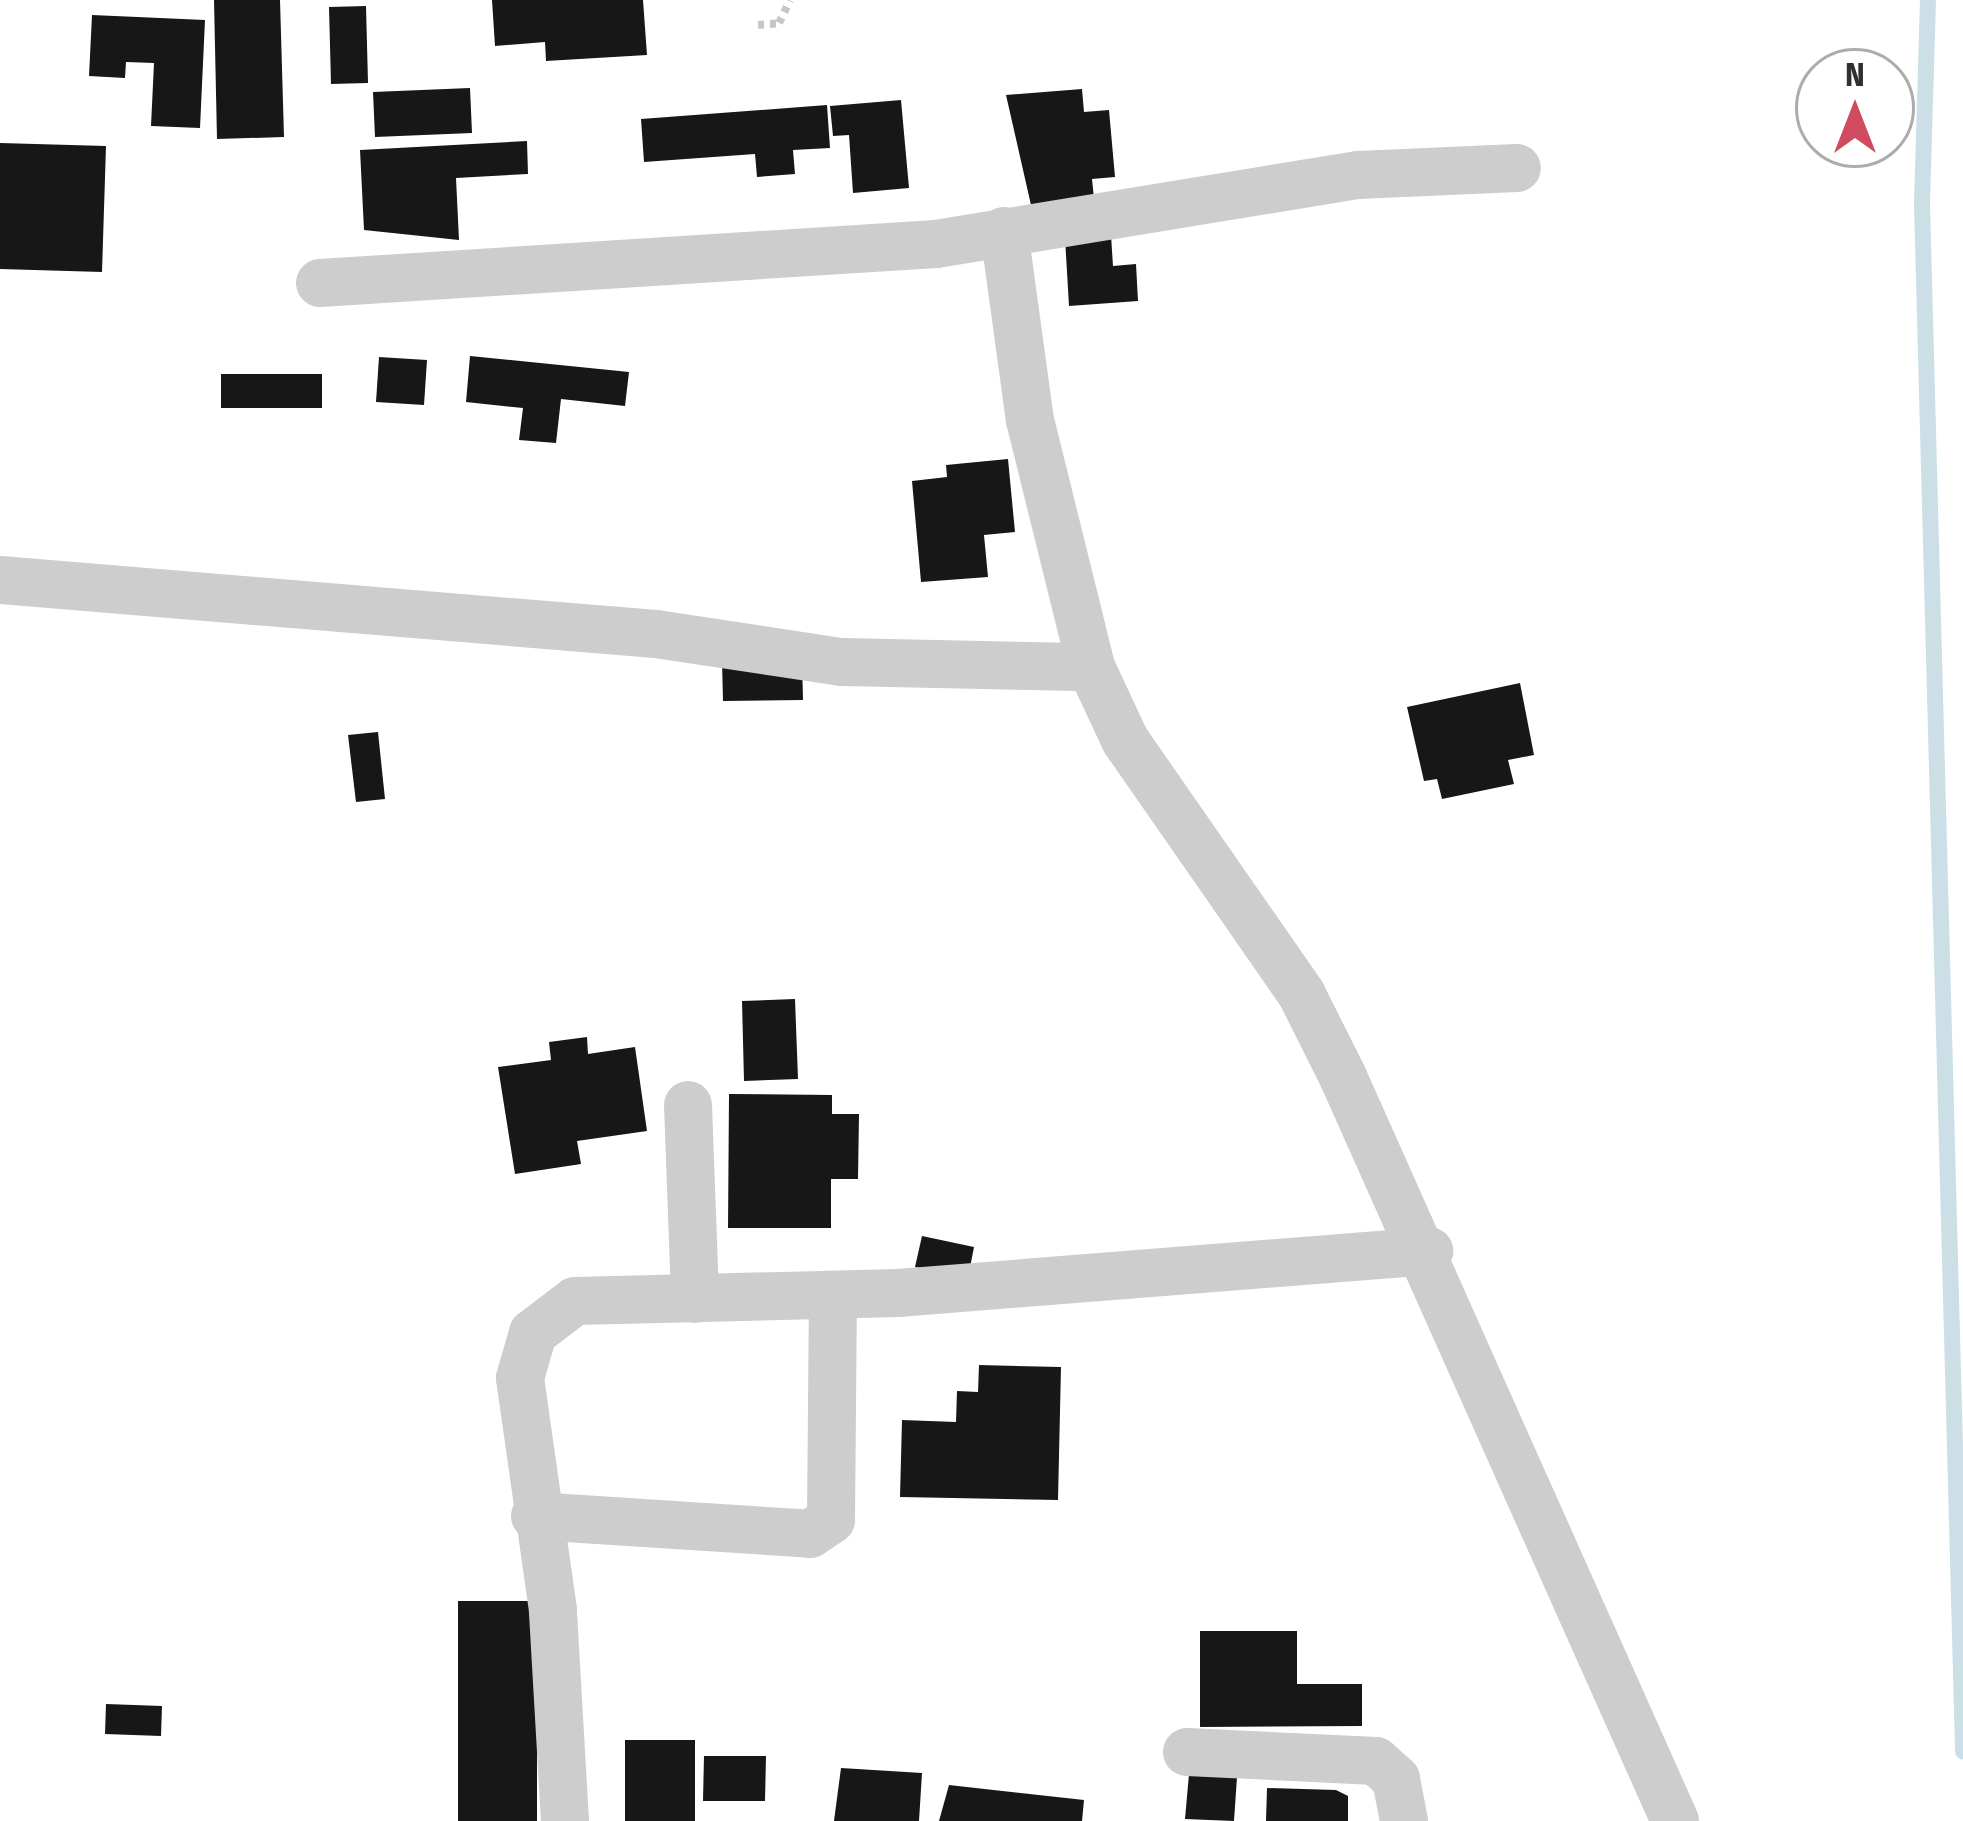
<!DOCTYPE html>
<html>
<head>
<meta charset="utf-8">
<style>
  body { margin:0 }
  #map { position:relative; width:1963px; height:1821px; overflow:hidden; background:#fff; font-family:"Fira Sans Condensed",sans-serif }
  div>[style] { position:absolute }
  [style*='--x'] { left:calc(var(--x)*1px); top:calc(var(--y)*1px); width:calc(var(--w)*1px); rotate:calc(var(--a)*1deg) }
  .stream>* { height:16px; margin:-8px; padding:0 8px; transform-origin:8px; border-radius:8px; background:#ccdfe7 }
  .building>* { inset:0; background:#171717 }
  .path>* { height:8px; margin-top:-4px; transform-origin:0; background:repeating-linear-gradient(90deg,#c7c7c7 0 6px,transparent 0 12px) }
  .minor>* { height:48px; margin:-24px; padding:0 24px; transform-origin:24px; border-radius:24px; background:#cdcdcd }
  span { translate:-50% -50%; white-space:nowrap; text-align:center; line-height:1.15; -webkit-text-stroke:12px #fff; paint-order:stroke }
  .north { position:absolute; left:1795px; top:48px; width:120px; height:120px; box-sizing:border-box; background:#fff; border:3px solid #acacac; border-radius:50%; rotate:0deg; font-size:33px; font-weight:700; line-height:48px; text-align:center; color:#303030 }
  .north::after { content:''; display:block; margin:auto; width:42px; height:54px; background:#d04a60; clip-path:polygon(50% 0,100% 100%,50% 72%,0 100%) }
</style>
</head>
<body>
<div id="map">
  <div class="stream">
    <i style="--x:1928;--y:0;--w:204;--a:91.7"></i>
    <i style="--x:1922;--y:204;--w:1548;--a:88.48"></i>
  </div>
  <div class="building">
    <i style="clip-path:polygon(214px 0,280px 0,284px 137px,217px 139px)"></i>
    <i style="clip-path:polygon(492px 0,643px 0,647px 55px,546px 61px,545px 42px,495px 46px)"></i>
    <i style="clip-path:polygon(366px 6px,368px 83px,331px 84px,329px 7px)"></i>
    <i style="clip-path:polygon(92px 15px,205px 20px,200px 128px,151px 126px,154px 63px,126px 62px,125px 78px,89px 76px)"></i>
    <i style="clip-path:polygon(470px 88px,472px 133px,375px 137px,373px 92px)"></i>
    <i style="clip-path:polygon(1082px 89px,1084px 112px,1109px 110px,1115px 177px,1092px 179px,1094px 198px,1031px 205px,1006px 95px)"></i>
    <i style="clip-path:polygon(901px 100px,909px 188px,853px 193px,849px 135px,833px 136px,830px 106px)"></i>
    <i style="clip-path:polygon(827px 105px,830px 148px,793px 150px,795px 174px,757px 177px,755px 154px,644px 162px,641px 119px)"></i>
    <i style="clip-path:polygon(527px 141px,528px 174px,456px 178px,459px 240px,364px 230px,360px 150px)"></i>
    <i style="clip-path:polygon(0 143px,106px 146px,102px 272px,0 269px)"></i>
    <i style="clip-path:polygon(1111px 235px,1113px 266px,1136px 264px,1138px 301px,1069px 306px,1065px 238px)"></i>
    <i style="clip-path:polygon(470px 356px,629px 372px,625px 406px,561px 399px,556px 443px,519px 440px,523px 408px,466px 402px)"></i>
    <i style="clip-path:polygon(379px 357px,427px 360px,424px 405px,376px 402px)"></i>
    <i style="clip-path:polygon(221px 374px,322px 374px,322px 408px,221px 408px)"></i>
    <i style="clip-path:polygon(1008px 459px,1015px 532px,984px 535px,988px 577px,921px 582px,912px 481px,947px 477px,946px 465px)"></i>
    <i style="clip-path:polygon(802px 659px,803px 700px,723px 701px,722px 661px)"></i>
    <i style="clip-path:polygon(1520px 683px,1534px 755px,1508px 760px,1514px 784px,1442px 799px,1437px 779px,1424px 781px,1407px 707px)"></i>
    <i style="clip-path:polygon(378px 732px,385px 799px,356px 802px,348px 735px)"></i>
    <i style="clip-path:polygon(795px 999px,798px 1079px,744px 1081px,742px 1001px)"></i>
    <i style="clip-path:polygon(587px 1037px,588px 1054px,635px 1047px,647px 1131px,577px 1141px,581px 1164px,515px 1174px,498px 1067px,551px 1060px,549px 1042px)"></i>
    <i style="clip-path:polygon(729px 1094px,832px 1095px,832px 1114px,859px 1114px,858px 1179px,831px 1179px,831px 1228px,728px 1228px)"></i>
    <i style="clip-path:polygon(922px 1236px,974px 1247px,968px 1278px,915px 1267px)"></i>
    <i style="clip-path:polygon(979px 1365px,1061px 1367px,1058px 1500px,900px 1497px,902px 1420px,956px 1422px,957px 1391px,978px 1392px)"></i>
    <i style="clip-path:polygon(458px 1601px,537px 1601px,537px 1821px,458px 1821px)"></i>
    <i style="clip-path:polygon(1200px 1631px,1297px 1631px,1297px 1684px,1362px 1684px,1362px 1726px,1200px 1727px)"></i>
    <i style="clip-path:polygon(106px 1704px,162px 1706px,161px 1736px,105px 1734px)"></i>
    <i style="clip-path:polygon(625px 1740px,695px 1740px,695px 1821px,625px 1821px)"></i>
    <i style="clip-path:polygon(704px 1756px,766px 1756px,765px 1801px,703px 1801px)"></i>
    <i style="clip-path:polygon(841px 1768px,922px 1773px,919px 1821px,834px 1821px)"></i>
    <i style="clip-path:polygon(1189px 1774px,1237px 1777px,1234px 1821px,1185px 1819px)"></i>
    <i style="clip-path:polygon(949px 1785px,1084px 1800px,1082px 1821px,939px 1821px)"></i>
    <i style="clip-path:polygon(1267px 1788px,1336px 1790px,1348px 1796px,1348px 1821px,1266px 1821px)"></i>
  </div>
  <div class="path">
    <i style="--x:758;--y:25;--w:21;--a:-5"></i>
    <i style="--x:779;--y:23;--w:25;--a:-64"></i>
  </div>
  <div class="minor">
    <i style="--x:1004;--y:231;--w:191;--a:82.2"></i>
    <i style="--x:1030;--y:420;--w:254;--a:76.1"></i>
    <i style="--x:1091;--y:667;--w:81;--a:65"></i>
    <i style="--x:1125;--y:740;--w:310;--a:55.2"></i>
    <i style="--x:1302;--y:995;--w:92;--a:63.4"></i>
    <i style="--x:1343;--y:1077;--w:815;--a:65.95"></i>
    <i style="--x:320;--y:283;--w:617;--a:-3.62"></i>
    <i style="--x:936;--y:244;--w:428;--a:-9.3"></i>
    <i style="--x:1358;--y:175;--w:159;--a:-2.5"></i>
    <i style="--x:0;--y:580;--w:658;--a:4.71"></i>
    <i style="--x:656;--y:634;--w:188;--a:8.6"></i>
    <i style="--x:842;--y:662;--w:249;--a:1.2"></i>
    <i style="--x:688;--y:1105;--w:194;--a:87.9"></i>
    <i style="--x:535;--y:1516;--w:276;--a:3.7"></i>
    <i style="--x:810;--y:1534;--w:25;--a:-34"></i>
    <i style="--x:831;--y:1520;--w:225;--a:-89.5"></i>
    <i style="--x:1187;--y:1752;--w:189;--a:2.7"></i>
    <i style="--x:1376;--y:1761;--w:27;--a:42"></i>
    <i style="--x:1396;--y:1779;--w:43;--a:79.2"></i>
    <i style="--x:565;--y:1821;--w:211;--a:-93.3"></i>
    <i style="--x:553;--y:1610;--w:234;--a:-98.1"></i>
    <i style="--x:520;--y:1378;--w:47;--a:-73.9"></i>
    <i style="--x:533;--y:1333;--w:53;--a:-37.3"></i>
    <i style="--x:575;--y:1301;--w:323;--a:-1.4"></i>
    <i style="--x:898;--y:1293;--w:533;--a:-4.52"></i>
  </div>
  <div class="north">N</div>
</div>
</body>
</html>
